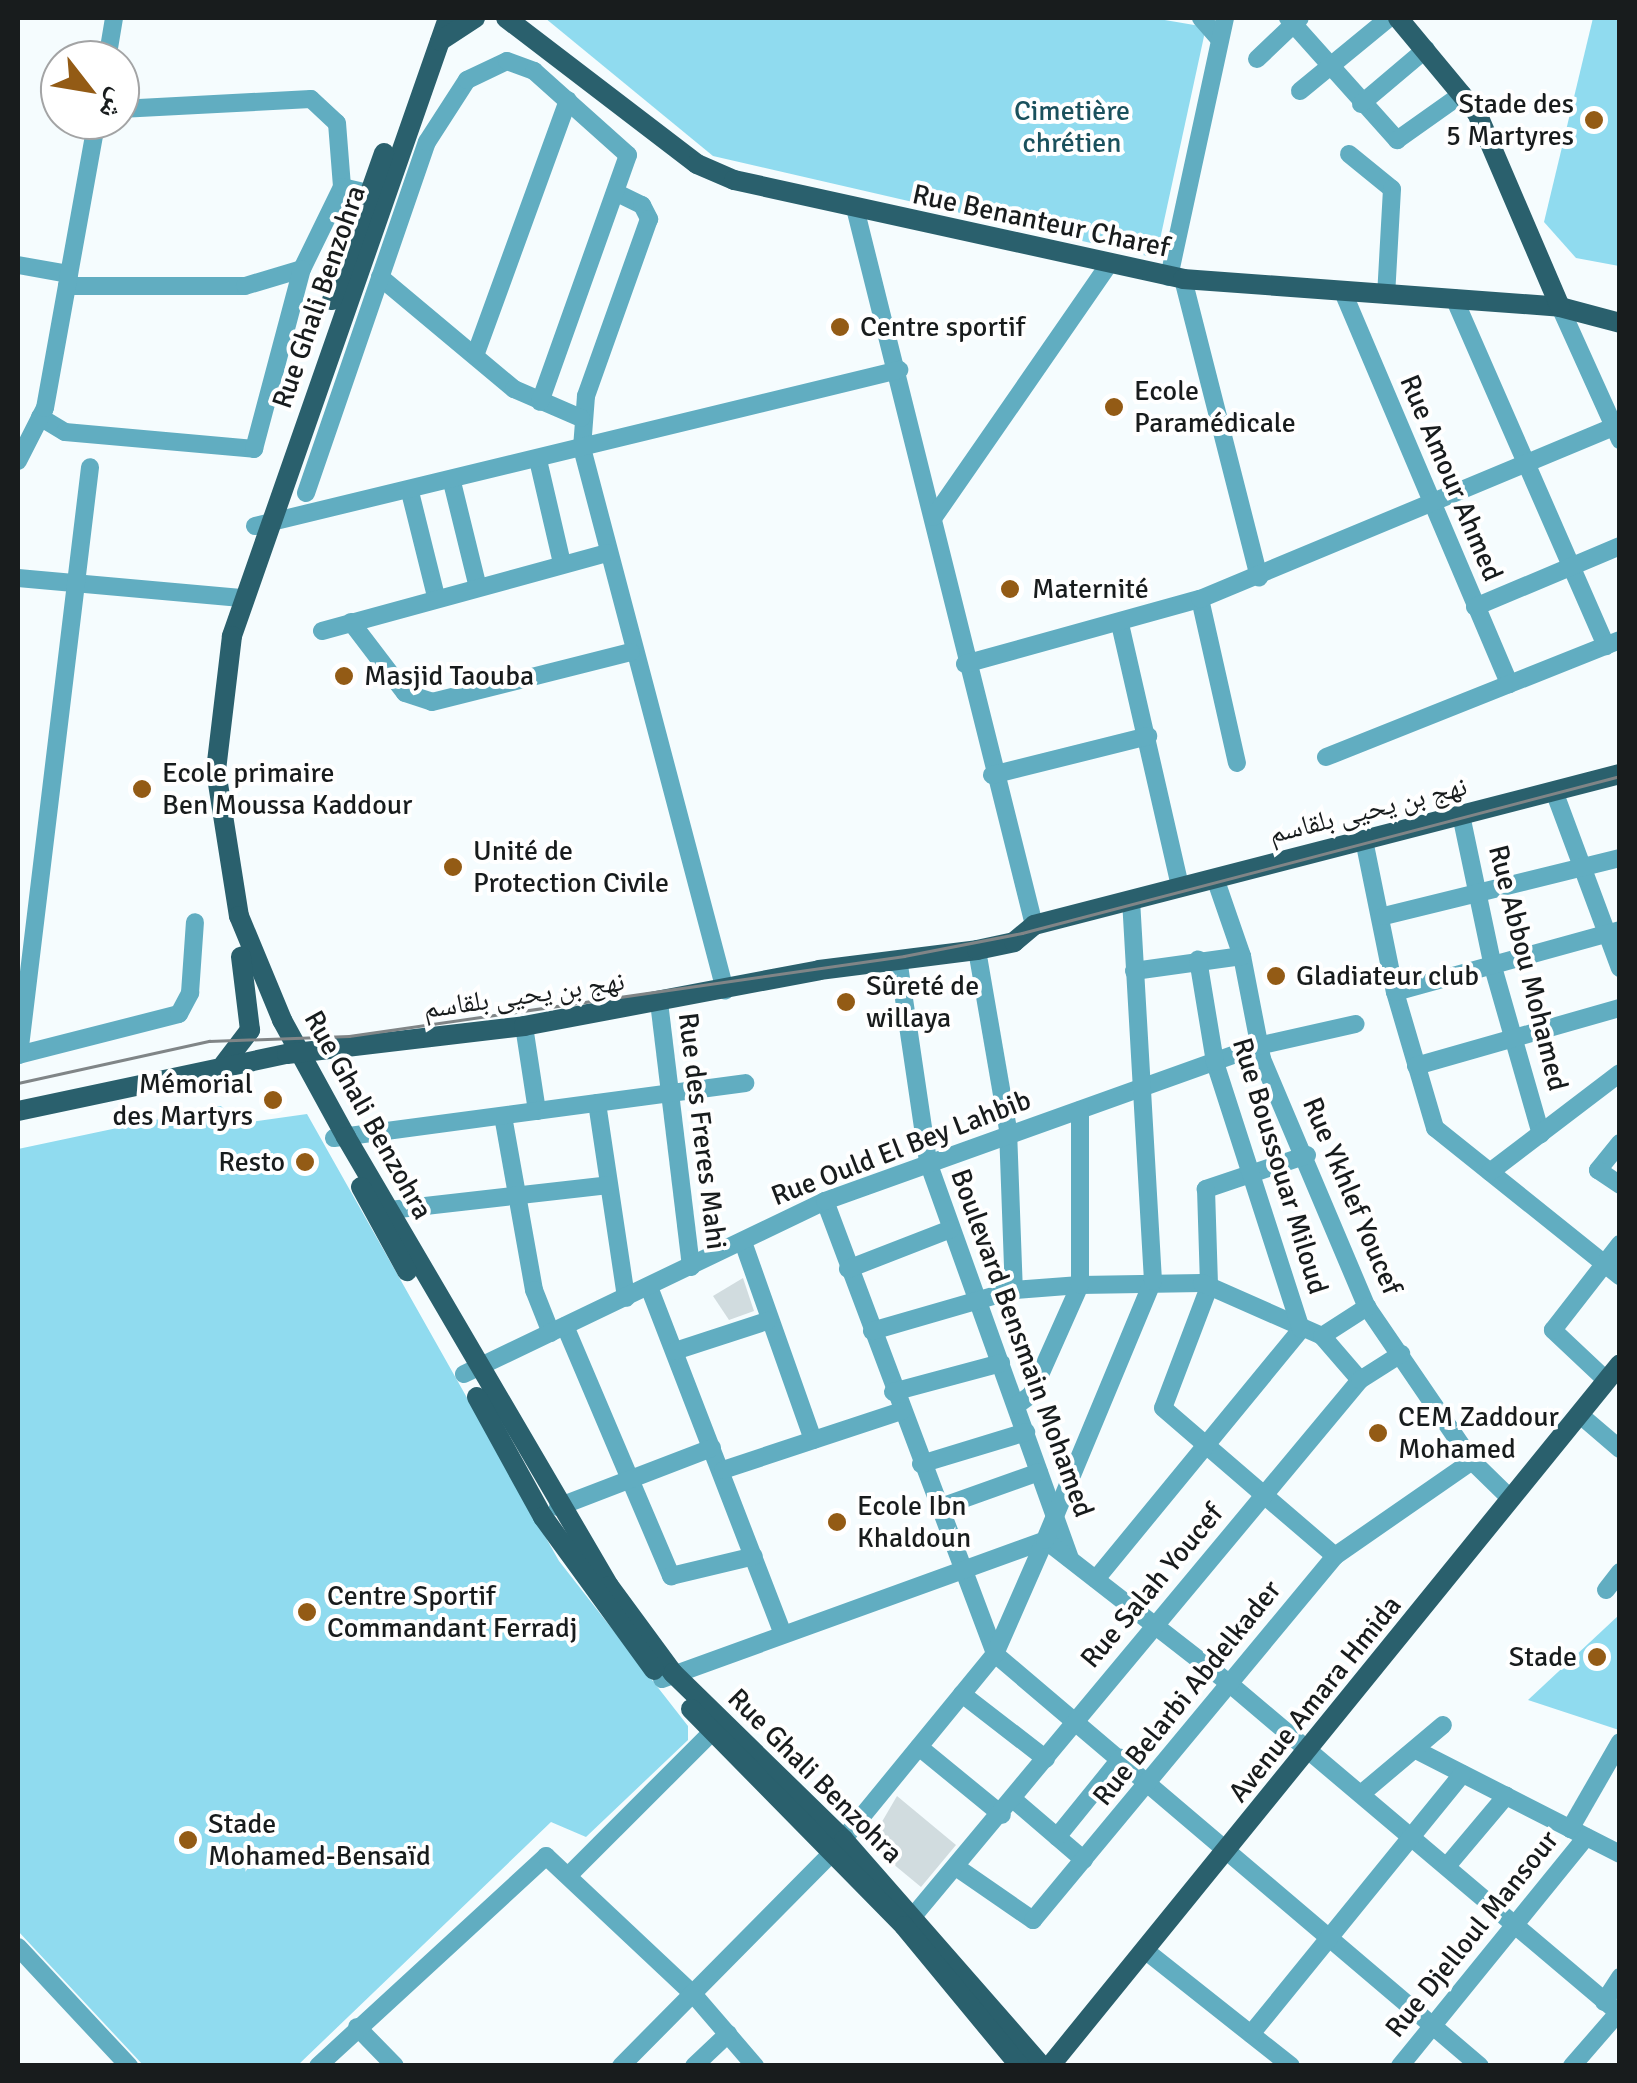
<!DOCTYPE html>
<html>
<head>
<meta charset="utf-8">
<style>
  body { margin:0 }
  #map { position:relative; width:1637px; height:2083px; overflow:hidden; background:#f5fcfe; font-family:Signika,"Noto Naskh Arabic",sans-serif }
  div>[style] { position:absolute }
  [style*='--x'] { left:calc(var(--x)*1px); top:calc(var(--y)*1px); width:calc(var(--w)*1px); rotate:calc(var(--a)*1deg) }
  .green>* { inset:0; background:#90dbef }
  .building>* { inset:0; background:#d1dcdf }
  .minor>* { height:18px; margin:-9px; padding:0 9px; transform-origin:9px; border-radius:9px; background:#61adc1 }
  .major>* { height:20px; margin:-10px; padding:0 10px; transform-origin:10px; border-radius:10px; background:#2a606d }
  .tram>* { height:2.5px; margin:-1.25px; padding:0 1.25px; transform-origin:1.25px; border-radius:1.25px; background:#808587 }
  .dots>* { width:28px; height:28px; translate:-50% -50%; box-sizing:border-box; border:5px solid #fff; border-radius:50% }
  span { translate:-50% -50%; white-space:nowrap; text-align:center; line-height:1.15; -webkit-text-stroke:8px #fff; paint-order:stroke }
  .poi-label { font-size:28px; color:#181c1d }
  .right { translate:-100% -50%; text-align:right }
  .left { translate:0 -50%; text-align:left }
  .park-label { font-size:28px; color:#1a515d }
  .street-label { font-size:28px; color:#181c1d }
  .frame { position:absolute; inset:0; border:20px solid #181c1d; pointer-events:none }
  .north { position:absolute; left:40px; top:40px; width:100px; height:100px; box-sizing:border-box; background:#fff; border:2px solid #a3a4a5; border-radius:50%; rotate:121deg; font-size:28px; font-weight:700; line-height:40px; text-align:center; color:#181c1d }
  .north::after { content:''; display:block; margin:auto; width:35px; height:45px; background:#935b15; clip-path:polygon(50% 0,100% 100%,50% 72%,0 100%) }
</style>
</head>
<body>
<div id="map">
  <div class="green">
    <i style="clip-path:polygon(545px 18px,1153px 18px,1206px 27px,1156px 258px,713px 156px)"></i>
    <i style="clip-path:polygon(1593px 18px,1619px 18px,1619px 266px,1576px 258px,1544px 222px)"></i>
    <i style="clip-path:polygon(221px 1106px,236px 1124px,307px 1114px,559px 1561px,688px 1726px,688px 1740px,586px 1837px,551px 1822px,298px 2065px,143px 2065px,18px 1931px,18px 1149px)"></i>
    <i style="clip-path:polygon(1619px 1615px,1619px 1730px,1528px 1700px)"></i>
  </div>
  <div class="building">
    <i style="clip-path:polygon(743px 1278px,754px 1311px,729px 1320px,713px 1296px)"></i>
    <i style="clip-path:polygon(897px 1796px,956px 1845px,921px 1887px,869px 1844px)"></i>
  </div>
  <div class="minor">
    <i style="--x:1201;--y:18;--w:28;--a:49"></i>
    <i style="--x:1288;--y:18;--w:164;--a:48.2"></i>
    <i style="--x:1397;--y:140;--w:80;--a:-35.3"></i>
    <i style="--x:1257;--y:59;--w:59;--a:-43.6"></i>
    <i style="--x:107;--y:60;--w:43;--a:-80.5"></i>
    <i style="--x:1300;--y:91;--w:115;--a:-39.4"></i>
    <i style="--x:1361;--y:104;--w:85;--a:-40.2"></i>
    <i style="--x:120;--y:109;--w:191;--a:-3"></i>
    <i style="--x:311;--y:99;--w:35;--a:43"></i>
    <i style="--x:337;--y:123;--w:64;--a:85.5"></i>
    <i style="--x:1349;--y:154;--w:55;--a:39.1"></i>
    <i style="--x:1392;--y:189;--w:106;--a:93.2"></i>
    <i style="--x:617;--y:193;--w:28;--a:26"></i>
    <i style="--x:642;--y:205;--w:16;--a:63"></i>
    <i style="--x:649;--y:219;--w:188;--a:109.6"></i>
    <i style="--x:586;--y:396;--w:52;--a:94.4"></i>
    <i style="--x:582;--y:448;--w:561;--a:75.22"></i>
    <i style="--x:855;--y:208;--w:739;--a:75.98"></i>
    <i style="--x:18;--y:265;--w:52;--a:10"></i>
    <i style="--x:380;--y:277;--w:175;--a:39.9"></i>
    <i style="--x:514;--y:389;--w:73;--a:23.4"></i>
    <i style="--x:1169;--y:277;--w:265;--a:-77.8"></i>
    <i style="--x:1183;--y:279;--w:308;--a:75.7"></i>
    <i style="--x:67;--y:286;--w:178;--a:0"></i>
    <i style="--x:245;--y:286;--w:59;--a:-16.6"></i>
    <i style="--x:302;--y:269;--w:91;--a:-64"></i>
    <i style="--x:342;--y:187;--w:28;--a:13"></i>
    <i style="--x:1343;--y:292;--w:426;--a:67"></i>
    <i style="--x:1454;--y:298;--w:380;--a:66.4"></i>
    <i style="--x:1560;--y:307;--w:146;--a:65.7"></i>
    <i style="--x:476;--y:353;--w:269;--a:-70"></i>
    <i style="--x:40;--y:417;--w:29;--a:31"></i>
    <i style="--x:65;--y:432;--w:190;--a:5.1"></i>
    <i style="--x:254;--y:449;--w:186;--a:-75.1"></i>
    <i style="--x:538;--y:460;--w:106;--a:76.9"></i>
    <i style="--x:18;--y:461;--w:59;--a:-63"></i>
    <i style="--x:45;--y:408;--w:293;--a:-79.8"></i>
    <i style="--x:452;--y:482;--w:105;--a:76.2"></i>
    <i style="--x:410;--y:492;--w:107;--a:76"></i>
    <i style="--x:306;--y:493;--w:371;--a:-71"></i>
    <i style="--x:427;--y:142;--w:74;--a:-57.2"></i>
    <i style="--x:467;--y:80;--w:44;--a:-25.4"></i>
    <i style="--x:507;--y:61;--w:29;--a:20"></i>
    <i style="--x:534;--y:71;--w:126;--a:41.8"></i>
    <i style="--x:628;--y:155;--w:262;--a:109.6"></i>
    <i style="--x:934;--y:517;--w:305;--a:-55.3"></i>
    <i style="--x:255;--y:526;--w:663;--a:-13.62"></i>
    <i style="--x:18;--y:578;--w:224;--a:5.1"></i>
    <i style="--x:1200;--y:599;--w:168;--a:77.3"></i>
    <i style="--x:1475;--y:607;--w:157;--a:-22.8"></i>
    <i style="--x:351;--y:622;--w:89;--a:52.7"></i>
    <i style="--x:405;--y:693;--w:28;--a:18"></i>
    <i style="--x:432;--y:702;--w:205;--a:-14.1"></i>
    <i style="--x:1120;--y:624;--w:270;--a:77.1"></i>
    <i style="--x:322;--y:631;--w:295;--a:-15.3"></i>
    <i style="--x:965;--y:664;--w:244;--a:-15.5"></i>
    <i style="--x:1200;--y:599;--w:448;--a:-22.6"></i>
    <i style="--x:1326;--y:757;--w:316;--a:-21.7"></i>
    <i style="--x:992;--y:775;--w:161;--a:-14"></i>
    <i style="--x:1554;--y:791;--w:189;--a:69.6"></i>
    <i style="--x:1461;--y:815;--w:155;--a:78.1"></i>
    <i style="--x:1493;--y:967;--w:174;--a:74"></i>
    <i style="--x:1364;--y:840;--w:155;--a:78.5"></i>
    <i style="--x:1395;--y:992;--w:142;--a:73.6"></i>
    <i style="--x:1435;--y:1128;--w:237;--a:38.7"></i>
    <i style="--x:1215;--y:878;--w:83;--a:70.9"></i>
    <i style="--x:1242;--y:956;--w:105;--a:79"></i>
    <i style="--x:1262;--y:1059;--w:269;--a:67.1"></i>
    <i style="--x:1367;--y:1307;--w:186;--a:55.7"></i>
    <i style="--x:1472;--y:1461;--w:54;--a:44.3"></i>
    <i style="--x:1384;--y:916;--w:243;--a:-13.8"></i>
    <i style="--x:977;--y:950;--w:183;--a:80.2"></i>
    <i style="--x:1008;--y:1130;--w:160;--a:87.9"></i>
    <i style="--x:899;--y:965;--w:199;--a:81.6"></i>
    <i style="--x:928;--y:1162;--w:421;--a:70.3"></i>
    <i style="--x:1134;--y:971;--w:109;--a:-7.9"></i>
    <i style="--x:1395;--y:992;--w:233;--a:-15.4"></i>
    <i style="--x:659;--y:1002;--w:267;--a:83.1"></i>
    <i style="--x:524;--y:1026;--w:86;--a:81.3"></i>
    <i style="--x:18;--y:1055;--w:166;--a:-14.3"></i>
    <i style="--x:179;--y:1014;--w:24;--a:-62"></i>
    <i style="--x:190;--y:993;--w:71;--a:-86"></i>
    <i style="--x:19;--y:1055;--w:592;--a:-83.11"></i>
    <i style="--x:1416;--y:1066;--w:212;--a:-15.9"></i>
    <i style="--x:597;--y:1103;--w:197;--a:81.5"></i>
    <i style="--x:503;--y:1116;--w:177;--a:79.9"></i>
    <i style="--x:534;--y:1290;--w:46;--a:68.4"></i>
    <i style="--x:334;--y:1138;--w:415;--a:-7.6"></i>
    <i style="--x:1620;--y:1143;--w:35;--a:129"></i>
    <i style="--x:1598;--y:1170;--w:27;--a:34"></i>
    <i style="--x:1307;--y:1155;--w:107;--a:161.4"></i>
    <i style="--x:1206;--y:1189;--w:98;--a:88.2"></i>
    <i style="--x:1209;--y:1287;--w:129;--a:110.8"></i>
    <i style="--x:1163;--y:1408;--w:227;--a:40.7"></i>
    <i style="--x:1490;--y:1172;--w:163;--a:-37.3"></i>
    <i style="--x:825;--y:1201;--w:484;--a:69.4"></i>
    <i style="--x:995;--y:1654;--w:636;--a:40.35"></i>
    <i style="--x:390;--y:1210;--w:220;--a:-6.5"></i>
    <i style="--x:743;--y:1242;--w:210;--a:70.5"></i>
    <i style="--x:848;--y:1269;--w:110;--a:-21.2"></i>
    <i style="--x:649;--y:1287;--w:372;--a:68.9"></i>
    <i style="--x:565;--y:1326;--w:272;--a:67"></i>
    <i style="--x:671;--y:1576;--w:85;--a:-13.5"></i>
    <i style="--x:872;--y:1331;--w:148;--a:-16.1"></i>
    <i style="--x:1014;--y:1290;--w:66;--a:-4.3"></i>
    <i style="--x:1080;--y:1285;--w:122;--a:-0.9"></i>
    <i style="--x:1202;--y:1283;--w:131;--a:23.8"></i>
    <i style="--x:1322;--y:1336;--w:54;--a:-32.8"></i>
    <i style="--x:1322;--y:1336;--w:58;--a:49.2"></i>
    <i style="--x:675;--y:1351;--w:97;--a:-18.1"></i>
    <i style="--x:464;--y:1374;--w:400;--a:-25.6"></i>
    <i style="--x:825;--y:1201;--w:460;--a:-19.7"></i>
    <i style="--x:1258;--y:1046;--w:100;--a:-12.7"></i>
    <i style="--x:1606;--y:1380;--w:73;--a:-136.7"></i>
    <i style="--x:1553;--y:1330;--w:109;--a:-52.1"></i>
    <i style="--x:893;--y:1392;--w:112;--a:-15"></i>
    <i style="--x:1017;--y:1405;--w:17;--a:-36"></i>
    <i style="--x:1031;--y:1395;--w:120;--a:-66"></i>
    <i style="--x:1080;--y:1285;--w:175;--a:-90"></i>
    <i style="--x:1579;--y:1414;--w:54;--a:40.5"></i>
    <i style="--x:921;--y:1464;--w:110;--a:-16.9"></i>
    <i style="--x:723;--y:1470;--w:188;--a:-18.3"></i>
    <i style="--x:558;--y:1507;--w:165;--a:-21"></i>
    <i style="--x:938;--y:1508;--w:107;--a:-19.6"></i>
    <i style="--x:1096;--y:1579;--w:323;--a:-50.6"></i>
    <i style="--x:1301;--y:1329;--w:281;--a:-107.9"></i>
    <i style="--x:1215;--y:1062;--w:104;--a:-99.4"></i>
    <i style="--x:1606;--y:1590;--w:23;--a:-52"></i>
    <i style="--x:662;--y:1679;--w:407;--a:-19.9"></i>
    <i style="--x:1045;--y:1540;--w:236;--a:37.9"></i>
    <i style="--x:1231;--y:1685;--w:509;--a:40.22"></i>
    <i style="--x:962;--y:1694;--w:106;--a:37.7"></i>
    <i style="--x:919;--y:1747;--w:107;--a:39.3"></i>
    <i style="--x:1416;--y:1750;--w:229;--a:27"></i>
    <i style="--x:1361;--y:1794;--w:107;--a:-40.1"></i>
    <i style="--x:1014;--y:1800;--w:92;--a:40.6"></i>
    <i style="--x:1570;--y:1829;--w:100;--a:-60.1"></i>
    <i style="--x:1057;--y:1837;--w:102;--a:-51"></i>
    <i style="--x:1447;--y:1866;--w:92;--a:-49.9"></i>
    <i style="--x:959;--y:1869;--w:90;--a:34.6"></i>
    <i style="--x:1033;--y:1920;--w:473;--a:-50.3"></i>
    <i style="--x:1335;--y:1556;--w:167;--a:-34.7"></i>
    <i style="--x:570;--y:1874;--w:201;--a:-45"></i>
    <i style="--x:905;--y:1926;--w:711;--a:-50.19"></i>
    <i style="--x:1360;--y:1380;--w:49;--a:-32.4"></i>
    <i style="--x:18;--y:1947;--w:163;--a:47"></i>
    <i style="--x:1146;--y:1951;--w:185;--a:38.4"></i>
    <i style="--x:1604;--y:2002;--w:30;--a:-57"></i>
    <i style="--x:357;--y:2027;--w:54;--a:45.7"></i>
    <i style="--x:1251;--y:2034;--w:335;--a:-50.9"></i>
    <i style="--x:318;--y:2066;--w:310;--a:-42.6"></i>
    <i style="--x:546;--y:1856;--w:203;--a:43.2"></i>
    <i style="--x:694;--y:1995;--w:94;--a:49.3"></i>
    <i style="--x:621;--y:2066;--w:300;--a:-45.3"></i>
    <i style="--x:832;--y:1853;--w:257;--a:-50.7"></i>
    <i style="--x:995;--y:1654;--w:124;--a:-66.3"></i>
    <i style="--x:1045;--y:1540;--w:281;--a:-67.4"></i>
    <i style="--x:1153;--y:1281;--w:382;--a:-93.3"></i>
    <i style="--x:694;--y:2066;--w:47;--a:-43.3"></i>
    <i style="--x:1400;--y:2066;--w:295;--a:-50.9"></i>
    <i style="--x:1572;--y:2066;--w:70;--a:-49"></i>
  </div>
  <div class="major">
    <i style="--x:448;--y:18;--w:655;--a:109.27"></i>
    <i style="--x:232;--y:636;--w:136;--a:96.8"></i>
    <i style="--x:216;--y:771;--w:147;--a:81"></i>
    <i style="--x:239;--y:916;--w:113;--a:67.5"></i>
    <i style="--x:282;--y:1020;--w:133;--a:61.3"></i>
    <i style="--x:346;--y:1137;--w:520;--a:59.64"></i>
    <i style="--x:609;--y:1586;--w:108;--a:53.7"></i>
    <i style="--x:673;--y:1673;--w:239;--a:44.3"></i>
    <i style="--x:844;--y:1840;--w:300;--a:48.8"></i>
    <i style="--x:506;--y:18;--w:240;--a:37.4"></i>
    <i style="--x:697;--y:164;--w:40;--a:23.4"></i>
    <i style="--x:734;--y:180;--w:460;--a:12.4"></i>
    <i style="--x:1183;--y:279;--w:378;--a:4.2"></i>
    <i style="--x:1560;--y:307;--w:62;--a:14.9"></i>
    <i style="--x:1398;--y:18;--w:124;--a:50.3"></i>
    <i style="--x:1477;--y:113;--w:211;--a:66.8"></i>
    <i style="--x:440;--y:41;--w:42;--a:-33.3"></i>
    <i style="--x:332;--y:300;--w:156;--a:-70.5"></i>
    <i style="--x:224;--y:1064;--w:43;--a:-52.6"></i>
    <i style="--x:250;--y:1030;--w:74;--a:-97"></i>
    <i style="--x:18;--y:1111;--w:275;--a:-12"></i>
    <i style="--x:287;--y:1054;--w:239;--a:-6.7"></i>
    <i style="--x:524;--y:1026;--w:300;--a:-10.7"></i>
    <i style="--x:819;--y:970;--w:159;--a:-7.2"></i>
    <i style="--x:977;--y:950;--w:38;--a:-12"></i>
    <i style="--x:1014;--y:942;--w:26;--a:-40"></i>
    <i style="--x:1034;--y:925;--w:605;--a:-14.45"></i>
    <i style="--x:361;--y:1187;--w:96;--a:61.3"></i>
    <i style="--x:477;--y:1397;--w:137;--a:61.2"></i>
    <i style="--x:543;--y:1517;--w:189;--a:54"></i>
    <i style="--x:691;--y:1709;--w:304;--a:45.5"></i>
    <i style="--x:904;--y:1926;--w:182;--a:50.4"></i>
    <i style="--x:1050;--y:2066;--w:904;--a:-50.92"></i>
  </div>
  <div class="tram">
    <i style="--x:18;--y:1083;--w:196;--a:-12.4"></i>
    <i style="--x:209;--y:1041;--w:140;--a:-2"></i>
    <i style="--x:349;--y:1036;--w:561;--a:-8.2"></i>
    <i style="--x:904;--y:956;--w:120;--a:-11"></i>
    <i style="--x:1022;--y:933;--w:618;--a:-14.71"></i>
  </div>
  <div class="dots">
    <i style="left:1594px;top:120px;background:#935b15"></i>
    <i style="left:840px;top:327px;background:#935b15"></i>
    <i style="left:1114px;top:407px;background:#935b15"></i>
    <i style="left:1010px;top:589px;background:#935b15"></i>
    <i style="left:344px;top:676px;background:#935b15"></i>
    <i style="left:142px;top:789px;background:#935b15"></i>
    <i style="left:453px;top:867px;background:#935b15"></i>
    <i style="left:1276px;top:976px;background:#935b15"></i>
    <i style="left:846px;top:1002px;background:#935b15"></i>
    <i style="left:273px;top:1100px;background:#935b15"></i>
    <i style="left:305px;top:1162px;background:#935b15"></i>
    <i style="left:1378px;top:1433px;background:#935b15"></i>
    <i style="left:837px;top:1522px;background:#935b15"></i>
    <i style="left:307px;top:1612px;background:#935b15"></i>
    <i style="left:1597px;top:1657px;background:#935b15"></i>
    <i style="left:188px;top:1840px;background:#935b15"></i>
  </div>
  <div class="poi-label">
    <span class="right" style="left:1574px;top:120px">Stade des<br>5 Martyres</span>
    <span class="left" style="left:860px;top:327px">Centre sportif</span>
    <span class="left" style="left:1134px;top:407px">Ecole<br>Paramédicale</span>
    <span class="left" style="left:1032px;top:589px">Maternité</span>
    <span class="left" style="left:364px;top:676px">Masjid Taouba</span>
    <span class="left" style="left:162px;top:789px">Ecole primaire<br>Ben Moussa Kaddour</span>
    <span class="left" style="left:473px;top:867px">Unité de<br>Protection Civile</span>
    <span class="left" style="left:1296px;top:976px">Gladiateur club</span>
    <span class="left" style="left:866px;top:1002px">Sûreté de<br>willaya</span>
    <span class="right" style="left:253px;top:1100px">Mémorial<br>des Martyrs</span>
    <span class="right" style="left:285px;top:1162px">Resto</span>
    <span class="left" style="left:1398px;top:1433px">CEM Zaddour<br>Mohamed</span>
    <span class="left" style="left:857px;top:1522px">Ecole Ibn<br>Khaldoun</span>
    <span class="left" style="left:327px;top:1612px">Centre Sportif<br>Commandant Ferradj</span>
    <span class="right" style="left:1577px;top:1657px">Stade</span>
    <span class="left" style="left:208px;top:1840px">Stade<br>Mohamed-Bensaïd</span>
  </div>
  <div class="park-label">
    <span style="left:1072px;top:127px">Cimetière<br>chrétien</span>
  </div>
  <div class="street-label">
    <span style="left:1041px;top:221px;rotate:12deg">Rue Benanteur Charef</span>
    <span style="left:319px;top:297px;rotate:-71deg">Rue Ghali Benzohra</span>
    <span style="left:1451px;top:478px;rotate:67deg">Rue Amour Ahmed</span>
    <span style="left:1368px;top:810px;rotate:-14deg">نهج بن يحيى بلقاسم</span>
    <span style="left:1528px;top:968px;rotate:76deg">Rue Abbou Mohamed</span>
    <span style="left:524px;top:995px;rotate:-8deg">نهج بن يحيى بلقاسم</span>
    <span style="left:368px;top:1115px;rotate:61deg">Rue Ghali Benzohra</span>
    <span style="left:702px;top:1131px;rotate:83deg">Rue des Freres Mahi</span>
    <span style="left:901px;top:1148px;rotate:-21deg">Rue Ould El Bey Lahbib</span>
    <span style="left:1280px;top:1166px;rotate:73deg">Rue Boussouar Miloud</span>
    <span style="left:1352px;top:1196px;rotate:67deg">Rue Ykhlef Youcef</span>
    <span style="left:1022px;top:1343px;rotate:70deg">Boulevard Bensmain Mohamed</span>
    <span style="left:1152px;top:1586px;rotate:-50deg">Rue Salah Youcef</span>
    <span style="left:1187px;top:1693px;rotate:-51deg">Rue Belarbi Abdelkader</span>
    <span style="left:1315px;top:1699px;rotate:-51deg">Avenue Amara Hmida</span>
    <span style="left:815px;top:1776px;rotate:45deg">Rue Ghali Benzohra</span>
    <span style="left:1472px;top:1934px;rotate:-51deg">Rue Djelloul Mansour</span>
  </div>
  <div class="frame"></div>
  <div class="north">ش</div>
</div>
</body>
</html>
